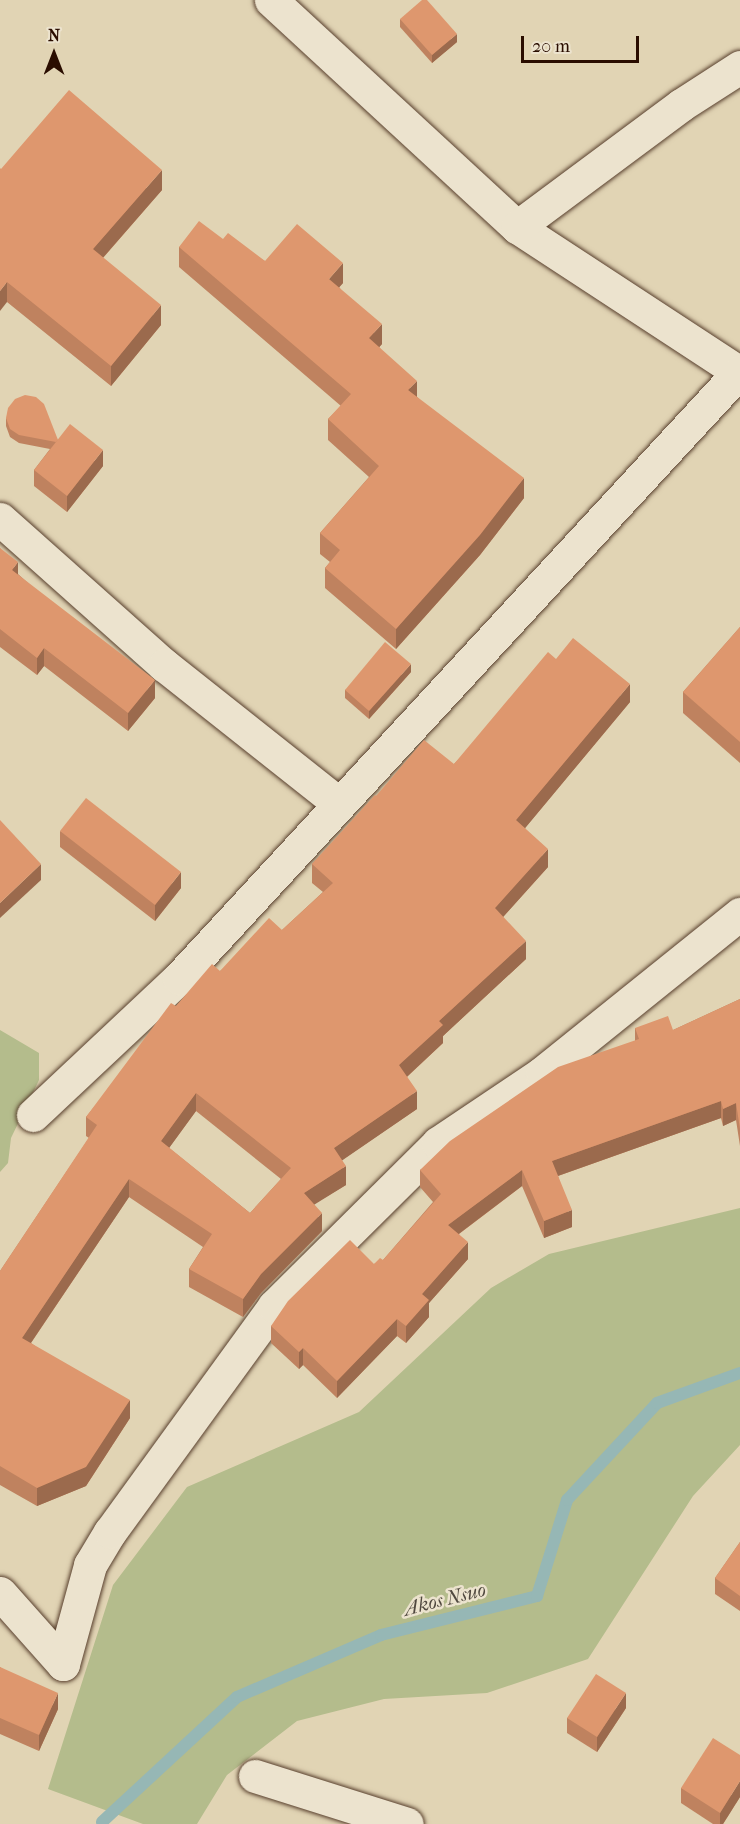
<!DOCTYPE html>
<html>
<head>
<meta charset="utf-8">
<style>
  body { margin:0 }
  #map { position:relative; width:740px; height:1824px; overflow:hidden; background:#e1d4b4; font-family:"IM FELL French Canon",serif }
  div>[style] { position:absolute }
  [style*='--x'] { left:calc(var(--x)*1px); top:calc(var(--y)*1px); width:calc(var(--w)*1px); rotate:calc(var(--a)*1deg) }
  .green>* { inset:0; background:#b4bc8c }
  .stream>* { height:12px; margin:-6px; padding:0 6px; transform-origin:6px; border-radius:6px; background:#96b7b5 }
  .roads { filter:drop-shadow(0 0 2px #583f2d) drop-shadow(0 0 2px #583f2d) }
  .minor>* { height:33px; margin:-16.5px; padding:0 16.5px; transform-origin:16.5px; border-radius:16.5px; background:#ece3ce }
  .wall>* { inset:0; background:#bf825f }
  .shaded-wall>* { inset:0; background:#9b6a4d }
  .building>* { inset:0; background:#de976e }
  span { translate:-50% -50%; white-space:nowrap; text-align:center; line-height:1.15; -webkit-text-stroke:5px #ece3ce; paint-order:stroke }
  .water-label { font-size:20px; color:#50483f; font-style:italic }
  .north { position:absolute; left:24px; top:24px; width:60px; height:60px; -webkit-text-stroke:4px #ece3ce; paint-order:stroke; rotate:0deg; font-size:16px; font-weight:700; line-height:24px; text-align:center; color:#2a0d00 }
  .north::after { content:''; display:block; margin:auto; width:21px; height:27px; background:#2a0d00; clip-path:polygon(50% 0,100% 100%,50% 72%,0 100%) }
  .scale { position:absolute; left:521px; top:36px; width:118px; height:27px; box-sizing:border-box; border:3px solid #2a0d00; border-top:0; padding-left:8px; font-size:18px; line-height:21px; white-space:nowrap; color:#2a0d00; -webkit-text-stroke:4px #ece3ce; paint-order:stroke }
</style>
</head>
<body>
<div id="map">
  <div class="green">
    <i style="clip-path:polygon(0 1030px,39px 1053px,39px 1080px,11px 1138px,8px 1163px,0 1172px)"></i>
    <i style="clip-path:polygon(740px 1208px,740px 1445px,693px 1496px,588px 1659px,487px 1693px,384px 1699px,297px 1721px,227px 1775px,197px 1824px,143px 1824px,48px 1789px,113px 1585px,187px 1487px,359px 1412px,491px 1288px,549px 1254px)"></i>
  </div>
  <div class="stream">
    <i style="--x:102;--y:1822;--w:184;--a:-42.8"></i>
    <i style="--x:237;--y:1697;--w:157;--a:-23.3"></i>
    <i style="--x:381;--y:1635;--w:161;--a:-14"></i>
    <i style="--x:537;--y:1596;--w:101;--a:-72.6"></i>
    <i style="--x:567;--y:1500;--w:132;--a:-47.1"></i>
    <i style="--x:657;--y:1403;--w:88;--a:-19.9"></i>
  </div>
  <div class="roads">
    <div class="minor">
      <i style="--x:271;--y:0;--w:335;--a:42.7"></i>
      <i style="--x:517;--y:227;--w:267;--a:33.2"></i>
      <i style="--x:517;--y:227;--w:204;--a:-36.6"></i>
      <i style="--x:681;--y:105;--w:70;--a:-32.8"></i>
      <i style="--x:0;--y:519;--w:220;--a:41.7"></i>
      <i style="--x:164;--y:665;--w:222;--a:38.4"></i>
      <i style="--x:33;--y:1115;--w:200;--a:-43.2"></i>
      <i style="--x:179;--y:978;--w:825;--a:-47.26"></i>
      <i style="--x:0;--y:1593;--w:95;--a:48.4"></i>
      <i style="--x:63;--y:1664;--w:103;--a:-74.7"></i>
      <i style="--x:90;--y:1565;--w:39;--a:-59"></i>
      <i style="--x:110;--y:1532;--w:279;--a:-54"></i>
      <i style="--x:274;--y:1306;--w:231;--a:-44.8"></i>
      <i style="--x:438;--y:1143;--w:125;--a:-33.9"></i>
      <i style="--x:542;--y:1073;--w:254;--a:-38.8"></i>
      <i style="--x:255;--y:1776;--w:159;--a:17.5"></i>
    </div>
  </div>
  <div class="wall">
    <i style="clip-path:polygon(400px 19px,457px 42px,432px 63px,400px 27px)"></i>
    <i style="clip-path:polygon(1px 169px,162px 190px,103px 258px,161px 325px,111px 386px,7px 302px)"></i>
    <i style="clip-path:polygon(223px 239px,265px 261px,343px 283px,339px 287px,382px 344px,379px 347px,417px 397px,524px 498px,480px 555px,396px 649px,325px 588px,325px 568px,330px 562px,320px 554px,320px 533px,369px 477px,328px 440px,328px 419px,341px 406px,179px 267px,179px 247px)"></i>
    <i style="clip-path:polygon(6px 418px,58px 440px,103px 466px,67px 512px,34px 486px,34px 470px,50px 449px,19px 443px,10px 437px,6px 426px)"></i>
    <i style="clip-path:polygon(0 548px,18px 574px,155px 698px,128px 731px,44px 666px,37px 675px,0 647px)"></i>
    <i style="clip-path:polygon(740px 627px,740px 763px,683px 713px,683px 692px)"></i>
    <i style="clip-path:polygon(evenodd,556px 659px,630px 702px,525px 828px,548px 867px,503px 917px,526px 959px,443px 1036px,443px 1043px,407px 1077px,417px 1109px,342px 1160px,346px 1185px,314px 1204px,322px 1231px,261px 1293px,243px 1317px,189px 1287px,189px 1269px,203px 1247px,129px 1197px,31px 1343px,130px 1418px,86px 1486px,37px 1506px,0 1485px,0 1271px,89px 1138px,86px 1136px,86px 1117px,176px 1006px,220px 971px,282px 930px,323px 892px,312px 883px,312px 864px,376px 796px,454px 764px,556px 659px,196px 1111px,281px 1179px,250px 1213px,169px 1148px,196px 1111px)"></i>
    <i style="clip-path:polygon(411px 672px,369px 719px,345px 698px,345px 690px)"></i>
    <i style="clip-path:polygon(60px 831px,181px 888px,155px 921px,60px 847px)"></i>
    <i style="clip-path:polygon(740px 999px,740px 1146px,736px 1120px,723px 1126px,721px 1118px,558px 1176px,572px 1227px,544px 1238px,522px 1186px,459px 1234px,468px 1259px,429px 1303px,429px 1317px,406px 1343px,397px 1336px,337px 1398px,303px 1365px,299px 1369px,271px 1343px,271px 1326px,374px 1264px,383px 1260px,433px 1202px,420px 1187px,420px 1170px,635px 1041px,635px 1028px,673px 1030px)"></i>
    <i style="clip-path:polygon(740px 1542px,740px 1611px,715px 1594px,715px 1578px)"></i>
    <i style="clip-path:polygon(0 1667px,58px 1709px,39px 1751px,0 1734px)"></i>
    <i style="clip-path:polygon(626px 1708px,597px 1752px,567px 1733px,567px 1718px)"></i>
    <i style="clip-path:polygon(681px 1788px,740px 1797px,723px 1824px,713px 1824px,681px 1803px)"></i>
  </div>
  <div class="shaded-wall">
    <i style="clip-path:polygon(457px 34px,457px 42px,432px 63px,432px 55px)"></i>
    <i style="clip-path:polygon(162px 170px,162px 190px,93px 269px,93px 249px)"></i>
    <i style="clip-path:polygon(343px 263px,343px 283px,329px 299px,329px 279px)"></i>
    <i style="clip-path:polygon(7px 282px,7px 302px,0 311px,0 291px)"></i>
    <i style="clip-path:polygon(161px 305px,161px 325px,111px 386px,111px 366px)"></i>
    <i style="clip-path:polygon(382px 324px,382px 344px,369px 359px,369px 338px)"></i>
    <i style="clip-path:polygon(417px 381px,417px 401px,408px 390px)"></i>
    <i style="clip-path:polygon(103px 450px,103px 466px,67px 512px,67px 496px)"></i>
    <i style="clip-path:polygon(524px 478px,524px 498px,480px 555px,396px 649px,396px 629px)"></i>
    <i style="clip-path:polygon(18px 562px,18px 580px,12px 570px)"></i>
    <i style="clip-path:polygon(44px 648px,44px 666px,37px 675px,37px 658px)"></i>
    <i style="clip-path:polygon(411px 664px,411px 672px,369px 719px,369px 711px)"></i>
    <i style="clip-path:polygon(155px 680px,155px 698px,128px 731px,128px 713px)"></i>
    <i style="clip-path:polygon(630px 684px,630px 702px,516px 839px,516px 820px)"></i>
    <i style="clip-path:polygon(548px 849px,548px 867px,495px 926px,495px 908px)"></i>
    <i style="clip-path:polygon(41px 864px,41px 880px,0 918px,0 903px)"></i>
    <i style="clip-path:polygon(181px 872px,181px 888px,155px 921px,155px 905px)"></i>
    <i style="clip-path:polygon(526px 941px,526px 959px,443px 1036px,443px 1043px,399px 1084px,399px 1065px,439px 1021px)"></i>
    <i style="clip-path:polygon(417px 1091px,417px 1109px,334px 1166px,334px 1148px)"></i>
    <i style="clip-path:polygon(196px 1093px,196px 1111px,161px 1159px,161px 1141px)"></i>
    <i style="clip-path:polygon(721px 1101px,721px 1118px,552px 1178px,552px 1161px)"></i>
    <i style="clip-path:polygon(736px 1103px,736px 1120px,723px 1126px,723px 1109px)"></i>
    <i style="clip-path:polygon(346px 1166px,346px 1185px,304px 1211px,304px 1193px)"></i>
    <i style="clip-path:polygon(522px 1170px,522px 1186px,448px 1242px,448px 1225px)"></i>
    <i style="clip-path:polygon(129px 1179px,129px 1197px,22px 1356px,22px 1338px)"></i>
    <i style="clip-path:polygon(572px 1210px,572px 1227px,544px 1238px,544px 1221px)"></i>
    <i style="clip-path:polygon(322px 1213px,322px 1231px,261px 1293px,243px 1317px,243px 1299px,261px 1274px)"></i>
    <i style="clip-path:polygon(468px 1242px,468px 1259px,429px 1303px,429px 1317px,406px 1343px,406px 1326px,422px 1294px)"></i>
    <i style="clip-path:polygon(397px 1319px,397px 1336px,337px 1398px,337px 1381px)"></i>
    <i style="clip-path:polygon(303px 1348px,303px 1365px,299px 1369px,299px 1352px)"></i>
    <i style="clip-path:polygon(130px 1400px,130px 1418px,86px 1486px,37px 1506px,37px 1488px)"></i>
    <i style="clip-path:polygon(58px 1693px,58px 1709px,39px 1751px,39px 1735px)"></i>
    <i style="clip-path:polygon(626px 1693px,626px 1708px,597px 1752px,597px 1737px)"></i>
    <i style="clip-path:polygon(740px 1781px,740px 1797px,723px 1824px,720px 1824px,720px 1813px)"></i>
  </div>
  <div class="building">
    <i style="clip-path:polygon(422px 0,427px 0,457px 34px,432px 55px,400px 19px)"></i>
    <i style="clip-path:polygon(69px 90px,162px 170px,93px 249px,161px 305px,111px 366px,7px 282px,0 291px,0 168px,1px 169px)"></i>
    <i style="clip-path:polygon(199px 221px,223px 239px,228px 233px,265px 261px,297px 224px,343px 263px,329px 279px,382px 324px,369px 338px,417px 381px,408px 390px,524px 478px,480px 535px,396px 629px,325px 568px,340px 550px,320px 533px,379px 466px,328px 419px,351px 394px,179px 247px)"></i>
    <i style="clip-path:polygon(25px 395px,36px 397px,44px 404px,58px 440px,56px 442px,19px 435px,10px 429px,6px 418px,8px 408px,15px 399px)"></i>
    <i style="clip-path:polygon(70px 424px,103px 450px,67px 496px,34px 470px)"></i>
    <i style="clip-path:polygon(0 548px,18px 562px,12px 570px,155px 680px,128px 713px,44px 648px,37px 658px,0 629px)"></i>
    <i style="clip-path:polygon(740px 627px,740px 742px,683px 692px)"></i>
    <i style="clip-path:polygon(evenodd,573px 638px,630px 684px,516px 820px,548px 849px,495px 908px,526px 941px,439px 1021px,443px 1025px,399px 1065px,417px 1091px,334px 1148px,346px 1166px,304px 1193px,322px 1213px,261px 1274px,243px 1299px,189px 1269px,212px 1234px,129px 1179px,22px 1338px,130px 1400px,86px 1467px,37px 1488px,0 1466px,0 1271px,97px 1125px,86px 1117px,171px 1003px,176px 1006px,212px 964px,220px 971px,269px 918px,282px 930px,333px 883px,312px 864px,375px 795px,376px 796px,424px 740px,454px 764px,548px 652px,556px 659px,573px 638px,196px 1093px,291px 1168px,250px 1213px,161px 1141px,196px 1093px)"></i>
    <i style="clip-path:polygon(385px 642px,411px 664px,369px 711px,345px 690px)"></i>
    <i style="clip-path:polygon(86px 798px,181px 872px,155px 905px,60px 831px)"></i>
    <i style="clip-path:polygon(0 820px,41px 864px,0 903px)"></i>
    <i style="clip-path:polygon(740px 999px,740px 1129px,736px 1103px,723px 1109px,721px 1101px,552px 1161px,572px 1210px,544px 1221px,522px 1170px,448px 1225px,468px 1242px,422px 1294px,429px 1300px,406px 1326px,397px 1319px,337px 1381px,303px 1348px,299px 1352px,271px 1326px,288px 1301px,350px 1240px,374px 1264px,380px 1258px,383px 1260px,441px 1194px,420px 1170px,450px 1141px,558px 1067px,639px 1039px,635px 1028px,668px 1016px,673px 1030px)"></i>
    <i style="clip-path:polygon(740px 1542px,740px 1596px,715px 1578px)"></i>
    <i style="clip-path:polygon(0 1667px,58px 1693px,39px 1735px,0 1718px)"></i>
    <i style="clip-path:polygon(596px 1674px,626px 1693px,597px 1737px,567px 1718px)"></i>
    <i style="clip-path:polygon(713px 1738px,740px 1755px,740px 1781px,720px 1813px,681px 1788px)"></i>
  </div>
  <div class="water-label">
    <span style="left:445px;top:1599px;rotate:-14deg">Akos Nsuo</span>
  </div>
  <div class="north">N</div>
  <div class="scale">20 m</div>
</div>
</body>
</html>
